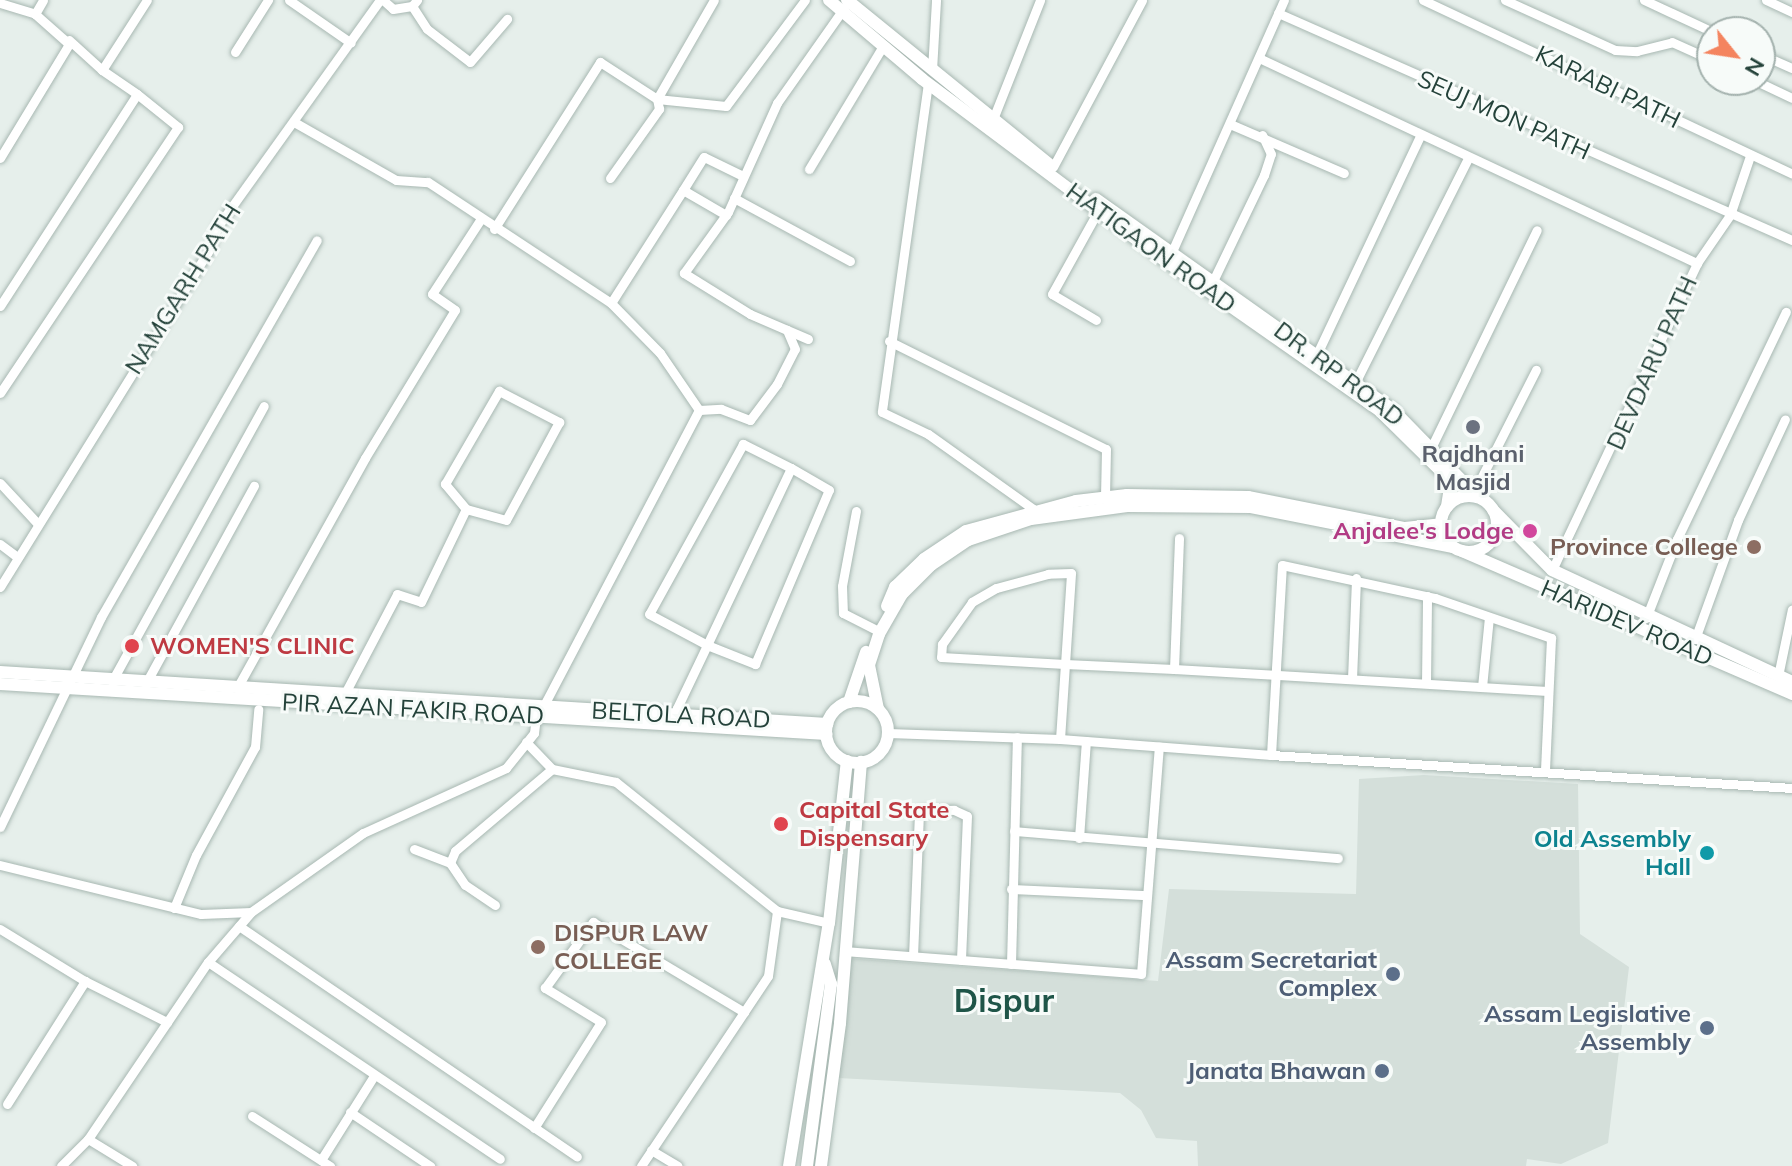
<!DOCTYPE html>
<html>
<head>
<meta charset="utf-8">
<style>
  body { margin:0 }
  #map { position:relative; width:1792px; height:1166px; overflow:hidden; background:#e6efeb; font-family:Mulish,sans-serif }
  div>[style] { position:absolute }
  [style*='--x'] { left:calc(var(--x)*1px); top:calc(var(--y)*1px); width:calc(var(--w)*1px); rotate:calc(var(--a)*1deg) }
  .built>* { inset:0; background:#d4dfda }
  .roads { filter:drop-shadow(0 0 2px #a8b8b2) drop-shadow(0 0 2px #a8b8b2) }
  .street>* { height:9px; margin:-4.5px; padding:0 4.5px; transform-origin:4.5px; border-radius:4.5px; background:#fff }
  .secondary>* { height:12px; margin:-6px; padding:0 6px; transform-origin:6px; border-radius:6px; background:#fff }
  .secondary>.ring { margin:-6px; padding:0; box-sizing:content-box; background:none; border:12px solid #fff; border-radius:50% }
  .dots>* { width:22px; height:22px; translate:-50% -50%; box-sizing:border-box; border:4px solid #f7fbf9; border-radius:50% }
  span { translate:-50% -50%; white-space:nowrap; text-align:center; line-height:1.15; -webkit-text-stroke:6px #f7fbf9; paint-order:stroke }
  .street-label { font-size:24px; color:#24423a }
  .worship-label { font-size:24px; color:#5b616d; font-weight:700 }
  .hotel-label { font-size:24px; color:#b23c85; font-weight:700 }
  .right { translate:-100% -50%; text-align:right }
  .education-label { font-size:24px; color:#785e54; font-weight:700 }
  .left { translate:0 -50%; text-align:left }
  .health-label { font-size:24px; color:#be3a42; font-weight:700 }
  .culture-label { font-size:24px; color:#0d838f; font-weight:700 }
  .service-label { font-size:24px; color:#4e5e75; font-weight:700 }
  .district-label { font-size:32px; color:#1f5548; font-weight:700 }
  .north { position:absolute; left:1696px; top:16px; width:80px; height:80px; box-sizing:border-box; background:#f7fbf9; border:2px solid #a3b1ad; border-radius:50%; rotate:120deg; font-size:22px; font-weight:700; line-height:32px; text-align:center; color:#24423a }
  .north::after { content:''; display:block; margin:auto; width:28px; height:36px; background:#f4845f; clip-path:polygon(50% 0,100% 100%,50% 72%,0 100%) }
</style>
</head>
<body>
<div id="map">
  <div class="built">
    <i style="clip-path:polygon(1424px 775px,1578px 784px,1580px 934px,1629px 967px,1608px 1143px,1561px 1164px,1527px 1159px,1526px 1166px,1198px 1166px,1197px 1141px,1156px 1138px,1141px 1110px,1120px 1093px,838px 1078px,845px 958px,1158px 981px,1169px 889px,1356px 894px,1359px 779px)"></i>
  </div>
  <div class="roads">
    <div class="street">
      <i style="--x:289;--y:0;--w:75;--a:34.7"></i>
      <i style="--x:383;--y:0;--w:13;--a:42"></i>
      <i style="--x:393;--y:9;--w:19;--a:-9"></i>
      <i style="--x:412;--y:6;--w:8;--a:-50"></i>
      <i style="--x:1423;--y:0;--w:408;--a:25.2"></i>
      <i style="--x:1505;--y:0;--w:121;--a:24.4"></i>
      <i style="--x:1615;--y:50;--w:22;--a:3"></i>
      <i style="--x:1637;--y:51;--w:36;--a:-14"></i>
      <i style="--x:1672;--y:42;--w:44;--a:24.2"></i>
      <i style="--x:1644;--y:0;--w:76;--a:24.9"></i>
      <i style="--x:1766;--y:0;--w:29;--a:25"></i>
      <i style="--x:0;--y:3;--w:37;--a:17"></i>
      <i style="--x:35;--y:14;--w:16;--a:-60"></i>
      <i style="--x:412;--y:6;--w:27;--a:57"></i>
      <i style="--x:427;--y:29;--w:54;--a:37.5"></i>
      <i style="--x:470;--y:62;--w:57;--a:-49.3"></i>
      <i style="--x:1278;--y:13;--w:562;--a:23.83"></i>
      <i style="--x:69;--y:40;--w:45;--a:42.3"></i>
      <i style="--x:102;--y:70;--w:83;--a:-57.3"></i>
      <i style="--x:235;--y:52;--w:62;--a:-57.6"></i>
      <i style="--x:1760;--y:54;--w:35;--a:24"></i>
      <i style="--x:1259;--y:58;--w:484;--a:25.1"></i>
      <i style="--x:102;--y:70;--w:42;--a:34.4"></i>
      <i style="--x:932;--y:70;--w:70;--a:-86.7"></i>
      <i style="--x:1754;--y:80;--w:42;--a:25.3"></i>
      <i style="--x:928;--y:83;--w:332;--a:98"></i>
      <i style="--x:882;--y:412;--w:51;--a:25.6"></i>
      <i style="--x:928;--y:434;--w:129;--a:35.5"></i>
      <i style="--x:1033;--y:509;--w:9;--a:72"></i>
      <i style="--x:993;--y:119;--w:128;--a:-68.4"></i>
      <i style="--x:294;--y:122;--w:117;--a:29.6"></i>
      <i style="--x:396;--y:180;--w:32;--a:4"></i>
      <i style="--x:428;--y:182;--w:219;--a:33.5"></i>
      <i style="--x:611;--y:303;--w:70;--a:45.6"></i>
      <i style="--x:660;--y:353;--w:69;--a:55.6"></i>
      <i style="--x:1230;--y:124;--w:124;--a:23.3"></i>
      <i style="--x:0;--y:158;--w:133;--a:-58.8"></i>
      <i style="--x:69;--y:44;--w:45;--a:-138.6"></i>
      <i style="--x:1053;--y:167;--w:189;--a:-61.9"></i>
      <i style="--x:809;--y:169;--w:144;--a:-59"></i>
      <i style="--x:610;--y:178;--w:85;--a:-54.6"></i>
      <i style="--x:659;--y:109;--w:10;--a:-101"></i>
      <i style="--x:657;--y:99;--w:69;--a:5.8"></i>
      <i style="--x:726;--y:106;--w:132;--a:-53.3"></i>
      <i style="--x:683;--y:190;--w:39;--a:-58"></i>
      <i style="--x:704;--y:157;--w:43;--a:26"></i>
      <i style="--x:734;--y:198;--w:132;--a:28.5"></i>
      <i style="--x:494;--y:229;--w:198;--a:-57.6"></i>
      <i style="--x:600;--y:62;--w:68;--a:33"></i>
      <i style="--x:657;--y:99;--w:114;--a:-60.1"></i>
      <i style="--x:1170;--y:256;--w:280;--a:-66"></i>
      <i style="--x:1212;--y:283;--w:120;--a:-64.3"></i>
      <i style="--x:1264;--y:175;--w:22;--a:-72"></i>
      <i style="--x:1271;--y:154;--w:21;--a:-115"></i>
      <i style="--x:611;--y:303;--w:134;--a:-57.5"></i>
      <i style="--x:683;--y:190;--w:50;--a:30.2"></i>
      <i style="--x:0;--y:306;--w:252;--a:-57.1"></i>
      <i style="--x:137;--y:94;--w:53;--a:38.8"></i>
      <i style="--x:178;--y:127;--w:320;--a:123.8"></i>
      <i style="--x:1096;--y:320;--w:51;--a:-149.4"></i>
      <i style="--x:1052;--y:294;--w:95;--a:-61"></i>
      <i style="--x:808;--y:339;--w:63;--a:-156.7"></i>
      <i style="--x:750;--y:314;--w:78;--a:-148.2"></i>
      <i style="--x:684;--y:273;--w:75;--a:-54.2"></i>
      <i style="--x:728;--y:212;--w:120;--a:-65.8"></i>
      <i style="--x:777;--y:103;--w:116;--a:-54.8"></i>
      <i style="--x:889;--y:341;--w:242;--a:26.5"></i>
      <i style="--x:1106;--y:449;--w:49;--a:91.2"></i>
      <i style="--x:1316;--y:356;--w:243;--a:-64.7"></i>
      <i style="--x:1355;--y:383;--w:252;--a:-63.3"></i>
      <i style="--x:499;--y:391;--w:68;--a:27.3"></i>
      <i style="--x:559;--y:422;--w:111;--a:118.4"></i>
      <i style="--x:506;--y:520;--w:41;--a:-164.6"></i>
      <i style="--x:466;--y:509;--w:33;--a:-130"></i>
      <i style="--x:445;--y:484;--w:108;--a:-59.9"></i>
      <i style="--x:699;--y:410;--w:22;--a:-3"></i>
      <i style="--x:721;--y:409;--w:31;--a:21"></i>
      <i style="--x:750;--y:420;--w:45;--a:-53.1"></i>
      <i style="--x:777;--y:384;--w:39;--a:-63"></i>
      <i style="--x:795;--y:349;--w:21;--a:-113"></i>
      <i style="--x:1431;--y:448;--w:242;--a:-64.1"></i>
      <i style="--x:0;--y:483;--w:54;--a:47.2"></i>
      <i style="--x:1474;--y:492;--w:137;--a:-63.1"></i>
      <i style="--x:856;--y:511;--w:76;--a:100.6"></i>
      <i style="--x:842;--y:586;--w:27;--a:88"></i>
      <i style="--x:843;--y:613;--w:37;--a:27"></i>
      <i style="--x:0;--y:544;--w:21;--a:37"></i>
      <i style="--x:1552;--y:570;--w:340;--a:-64.7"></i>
      <i style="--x:1697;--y:263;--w:58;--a:-55.5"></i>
      <i style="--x:1730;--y:215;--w:62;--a:-71.3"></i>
      <i style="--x:0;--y:587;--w:394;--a:-58.2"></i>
      <i style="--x:208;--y:252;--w:28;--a:-69"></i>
      <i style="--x:218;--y:226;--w:278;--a:-54.4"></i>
      <i style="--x:1646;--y:618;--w:85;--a:-68.6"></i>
      <i style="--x:1677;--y:539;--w:252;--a:-64.4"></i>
      <i style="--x:1695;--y:639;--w:127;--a:-70.1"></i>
      <i style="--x:1738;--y:520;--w:111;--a:-65"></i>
      <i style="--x:1174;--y:669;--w:131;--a:-87.8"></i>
      <i style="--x:1778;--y:676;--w:68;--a:-78.2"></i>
      <i style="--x:1352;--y:679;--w:101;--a:-87.7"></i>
      <i style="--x:112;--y:681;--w:314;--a:-61.1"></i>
      <i style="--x:146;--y:683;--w:225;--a:-61.3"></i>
      <i style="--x:1426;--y:683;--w:87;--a:-89.3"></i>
      <i style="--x:1482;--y:687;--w:70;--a:-84.3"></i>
      <i style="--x:237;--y:688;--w:263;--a:-60.9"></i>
      <i style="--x:365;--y:458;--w:173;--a:-58.7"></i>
      <i style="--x:455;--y:310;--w:28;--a:-145"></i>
      <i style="--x:432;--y:294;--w:88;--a:-57"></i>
      <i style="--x:343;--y:697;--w:116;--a:-62.3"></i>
      <i style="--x:397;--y:594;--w:25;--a:18"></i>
      <i style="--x:421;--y:602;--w:103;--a:-64.2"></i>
      <i style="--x:543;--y:707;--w:335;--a:-62.3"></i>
      <i style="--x:674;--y:715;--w:8;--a:-67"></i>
      <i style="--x:677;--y:708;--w:70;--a:-64.5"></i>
      <i style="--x:707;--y:645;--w:196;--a:-64.6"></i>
      <i style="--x:791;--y:468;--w:54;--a:-153.4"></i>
      <i style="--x:743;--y:444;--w:194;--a:118.9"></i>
      <i style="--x:649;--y:614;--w:66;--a:28.1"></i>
      <i style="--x:707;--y:645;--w:52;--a:21.6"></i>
      <i style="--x:755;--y:664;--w:189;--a:-67"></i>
      <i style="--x:829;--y:490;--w:44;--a:-149.9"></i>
      <i style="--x:888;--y:733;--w:172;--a:2"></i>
      <i style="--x:1060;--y:739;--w:212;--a:4.3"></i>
      <i style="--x:1271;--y:755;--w:190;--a:-86.7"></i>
      <i style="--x:1282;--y:565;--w:157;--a:12.2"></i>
      <i style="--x:1435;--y:598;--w:123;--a:19"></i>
      <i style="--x:1551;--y:638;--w:134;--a:92.6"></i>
      <i style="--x:1060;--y:739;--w:75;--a:-86.2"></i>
      <i style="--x:1065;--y:664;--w:91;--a:-86.2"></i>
      <i style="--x:1071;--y:573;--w:23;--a:178"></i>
      <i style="--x:1048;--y:574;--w:54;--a:164.9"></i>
      <i style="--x:996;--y:588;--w:28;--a:150"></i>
      <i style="--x:972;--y:602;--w:52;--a:125.5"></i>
      <i style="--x:942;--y:644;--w:13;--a:94"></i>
      <i style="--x:941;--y:657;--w:124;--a:3.2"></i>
      <i style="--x:1065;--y:664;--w:109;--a:2.6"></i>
      <i style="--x:1174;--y:669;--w:104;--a:3.3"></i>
      <i style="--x:1278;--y:675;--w:270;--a:3.4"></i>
      <i style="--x:526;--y:742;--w:37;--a:46"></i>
      <i style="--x:552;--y:769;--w:65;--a:11.5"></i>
      <i style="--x:616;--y:782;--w:206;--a:38.7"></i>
      <i style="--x:1271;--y:755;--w:522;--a:3.62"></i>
      <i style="--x:0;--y:827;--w:233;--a:-64.3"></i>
      <i style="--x:101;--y:617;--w:434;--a:-60.2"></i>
      <i style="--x:1014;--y:831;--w:325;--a:4.8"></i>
      <i style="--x:1079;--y:838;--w:97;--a:-85.9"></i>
      <i style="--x:414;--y:849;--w:39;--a:21"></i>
      <i style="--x:0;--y:865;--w:207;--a:13.7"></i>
      <i style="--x:201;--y:914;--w:50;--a:-2.3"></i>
      <i style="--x:1011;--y:889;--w:132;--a:2.6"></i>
      <i style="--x:495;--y:905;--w:36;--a:-146"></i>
      <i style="--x:465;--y:885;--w:27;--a:-124"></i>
      <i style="--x:450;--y:863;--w:13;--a:-67"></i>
      <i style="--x:455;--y:851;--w:127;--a:-40.2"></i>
      <i style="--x:174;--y:908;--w:57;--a:-67.5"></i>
      <i style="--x:196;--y:855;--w:123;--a:-61.4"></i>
      <i style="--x:255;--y:747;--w:38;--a:-85"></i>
      <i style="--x:239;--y:926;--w:409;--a:34.3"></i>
      <i style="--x:0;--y:929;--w:100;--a:31.5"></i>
      <i style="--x:85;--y:981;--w:92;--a:26.6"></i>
      <i style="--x:845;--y:951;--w:297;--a:4.4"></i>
      <i style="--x:1141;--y:974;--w:228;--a:-85.5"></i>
      <i style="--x:913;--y:956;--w:145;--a:-87.6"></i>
      <i style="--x:919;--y:811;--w:35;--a:-2"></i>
      <i style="--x:954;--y:810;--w:14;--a:25"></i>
      <i style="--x:967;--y:816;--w:144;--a:92.4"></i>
      <i style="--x:208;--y:962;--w:352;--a:34"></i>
      <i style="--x:1011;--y:964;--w:227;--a:-88.5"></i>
      <i style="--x:7;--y:1104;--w:146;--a:-57.6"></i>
      <i style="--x:350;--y:1112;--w:97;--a:34"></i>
      <i style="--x:252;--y:1116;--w:93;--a:32.7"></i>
      <i style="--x:534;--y:1128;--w:125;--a:-57.7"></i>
      <i style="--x:601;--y:1022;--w:66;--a:-148.7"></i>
      <i style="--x:545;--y:988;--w:82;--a:-54"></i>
      <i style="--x:593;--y:922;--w:176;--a:30.8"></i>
      <i style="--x:744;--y:1012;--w:43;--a:-56.3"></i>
      <i style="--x:768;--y:976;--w:66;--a:-82.1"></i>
      <i style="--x:777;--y:911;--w:53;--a:13"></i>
      <i style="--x:88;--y:1139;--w:52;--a:31.5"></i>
      <i style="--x:651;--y:1150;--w:31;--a:31"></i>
      <i style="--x:321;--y:1160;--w:99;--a:-57.8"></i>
      <i style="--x:61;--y:1166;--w:38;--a:-45"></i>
      <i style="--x:88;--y:1139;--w:214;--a:-55.9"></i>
      <i style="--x:208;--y:962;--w:66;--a:-49.3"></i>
      <i style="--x:251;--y:912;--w:137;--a:-35.2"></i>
      <i style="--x:363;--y:833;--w:157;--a:-24.4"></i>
      <i style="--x:506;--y:768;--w:45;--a:-51.3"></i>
      <i style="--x:534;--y:733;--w:17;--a:-83"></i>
      <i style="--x:641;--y:1166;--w:185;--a:-56.2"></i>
    </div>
    <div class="secondary">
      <i style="--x:829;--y:0;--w:122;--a:40.3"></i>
      <i style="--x:922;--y:79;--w:301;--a:36.8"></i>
      <i style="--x:1163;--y:259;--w:265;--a:35"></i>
      <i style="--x:1380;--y:411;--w:100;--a:44.6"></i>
      <i style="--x:1451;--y:481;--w:26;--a:99"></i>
      <i style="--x:847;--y:0;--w:260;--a:39.1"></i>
      <i style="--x:1096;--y:199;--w:363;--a:35.4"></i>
      <i style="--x:1392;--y:409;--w:123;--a:45.7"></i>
      <i class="ring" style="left:1441px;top:496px;width:44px;height:44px"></i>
      <i style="--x:1493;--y:510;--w:84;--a:45.5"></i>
      <i style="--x:1552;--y:570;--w:265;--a:25"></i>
      <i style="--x:1462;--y:551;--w:360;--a:23.4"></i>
      <i style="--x:887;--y:606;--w:21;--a:-67"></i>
      <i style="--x:895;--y:587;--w:40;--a:-44"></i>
      <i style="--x:924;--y:559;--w:50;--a:-33.7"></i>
      <i style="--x:966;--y:531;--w:114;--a:-15.3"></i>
      <i style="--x:1076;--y:501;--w:51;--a:-6.7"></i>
      <i style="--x:1127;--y:495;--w:121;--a:0.9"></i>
      <i style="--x:1248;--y:497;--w:160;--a:11.2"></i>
      <i style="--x:1405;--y:528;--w:36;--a:-6"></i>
      <i style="--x:0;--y:672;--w:829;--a:3.6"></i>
      <i style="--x:0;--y:684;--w:828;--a:3.46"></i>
      <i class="ring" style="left:826px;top:701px;width:50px;height:50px"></i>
      <i style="--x:849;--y:702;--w:53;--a:-71.2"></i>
      <i style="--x:878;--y:709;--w:45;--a:-101.6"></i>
      <i style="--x:869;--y:665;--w:33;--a:-72"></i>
      <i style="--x:879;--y:634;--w:46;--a:-60.1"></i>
      <i style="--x:902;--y:594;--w:41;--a:-45"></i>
      <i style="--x:931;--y:565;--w:45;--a:-34"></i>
      <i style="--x:968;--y:540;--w:66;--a:-18.4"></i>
      <i style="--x:1031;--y:519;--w:97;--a:-7.7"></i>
      <i style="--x:1127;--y:506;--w:124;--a:0.5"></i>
      <i style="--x:1251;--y:507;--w:206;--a:11.2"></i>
      <i style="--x:789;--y:1166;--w:246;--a:-80.7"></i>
      <i style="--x:829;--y:923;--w:163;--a:-83.7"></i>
      <i style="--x:807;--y:1166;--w:184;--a:-82.5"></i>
      <i style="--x:831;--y:984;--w:21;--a:-107"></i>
      <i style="--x:821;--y:1166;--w:144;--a:-82.4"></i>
      <i style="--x:840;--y:1023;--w:262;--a:-85.4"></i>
    </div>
  </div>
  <div class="dots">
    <i style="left:1473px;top:427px;background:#6b7280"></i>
    <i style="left:1530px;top:531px;background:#d1479c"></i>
    <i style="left:1754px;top:547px;background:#8d6e63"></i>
    <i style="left:132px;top:646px;background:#e0444e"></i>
    <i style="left:781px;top:824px;background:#e0444e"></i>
    <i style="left:1707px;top:853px;background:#0f9aa8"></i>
    <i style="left:538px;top:947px;background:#8d6e63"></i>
    <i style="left:1393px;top:974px;background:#5c6f8a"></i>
    <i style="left:1707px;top:1028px;background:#5c6f8a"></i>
    <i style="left:1382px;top:1071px;background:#5c6f8a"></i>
  </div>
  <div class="street-label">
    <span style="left:1608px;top:87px;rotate:26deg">KARABI PATH</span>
    <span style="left:1504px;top:115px;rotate:24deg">SEUJ MON PATH</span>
    <span style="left:1151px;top:248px;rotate:36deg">HATIGAON ROAD</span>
    <span style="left:183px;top:289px;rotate:-58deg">NAMGARH PATH</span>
    <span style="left:1652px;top:363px;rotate:-66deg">DEVDARU PATH</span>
    <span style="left:1339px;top:374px;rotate:37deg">DR. RP ROAD</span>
    <span style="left:1627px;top:623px;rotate:23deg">HARIDEV ROAD</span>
    <span style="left:413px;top:709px;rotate:3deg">PIR AZAN FAKIR ROAD</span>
    <span style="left:681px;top:715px;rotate:3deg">BELTOLA ROAD</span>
  </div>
  <div class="worship-label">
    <span style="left:1473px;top:468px">Rajdhani<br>Masjid</span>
  </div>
  <div class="hotel-label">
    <span class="right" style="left:1514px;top:531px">Anjalee's Lodge</span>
  </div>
  <div class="education-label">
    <span class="right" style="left:1738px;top:547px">Province College</span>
    <span class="left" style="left:554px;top:947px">DISPUR LAW<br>COLLEGE</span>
  </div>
  <div class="health-label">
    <span class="left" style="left:150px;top:646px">WOMEN'S CLINIC</span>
    <span class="left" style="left:799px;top:824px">Capital State<br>Dispensary</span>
  </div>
  <div class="culture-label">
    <span class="right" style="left:1691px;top:853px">Old Assembly<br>Hall</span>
  </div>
  <div class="service-label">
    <span class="right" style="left:1377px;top:974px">Assam Secretariat<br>Complex</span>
    <span class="right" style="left:1691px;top:1028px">Assam Legislative<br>Assembly</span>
    <span class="right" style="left:1366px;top:1071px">Janata Bhawan</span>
  </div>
  <div class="district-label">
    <span style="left:1004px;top:1000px">Dispur</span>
  </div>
  <div class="north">N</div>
</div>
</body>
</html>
